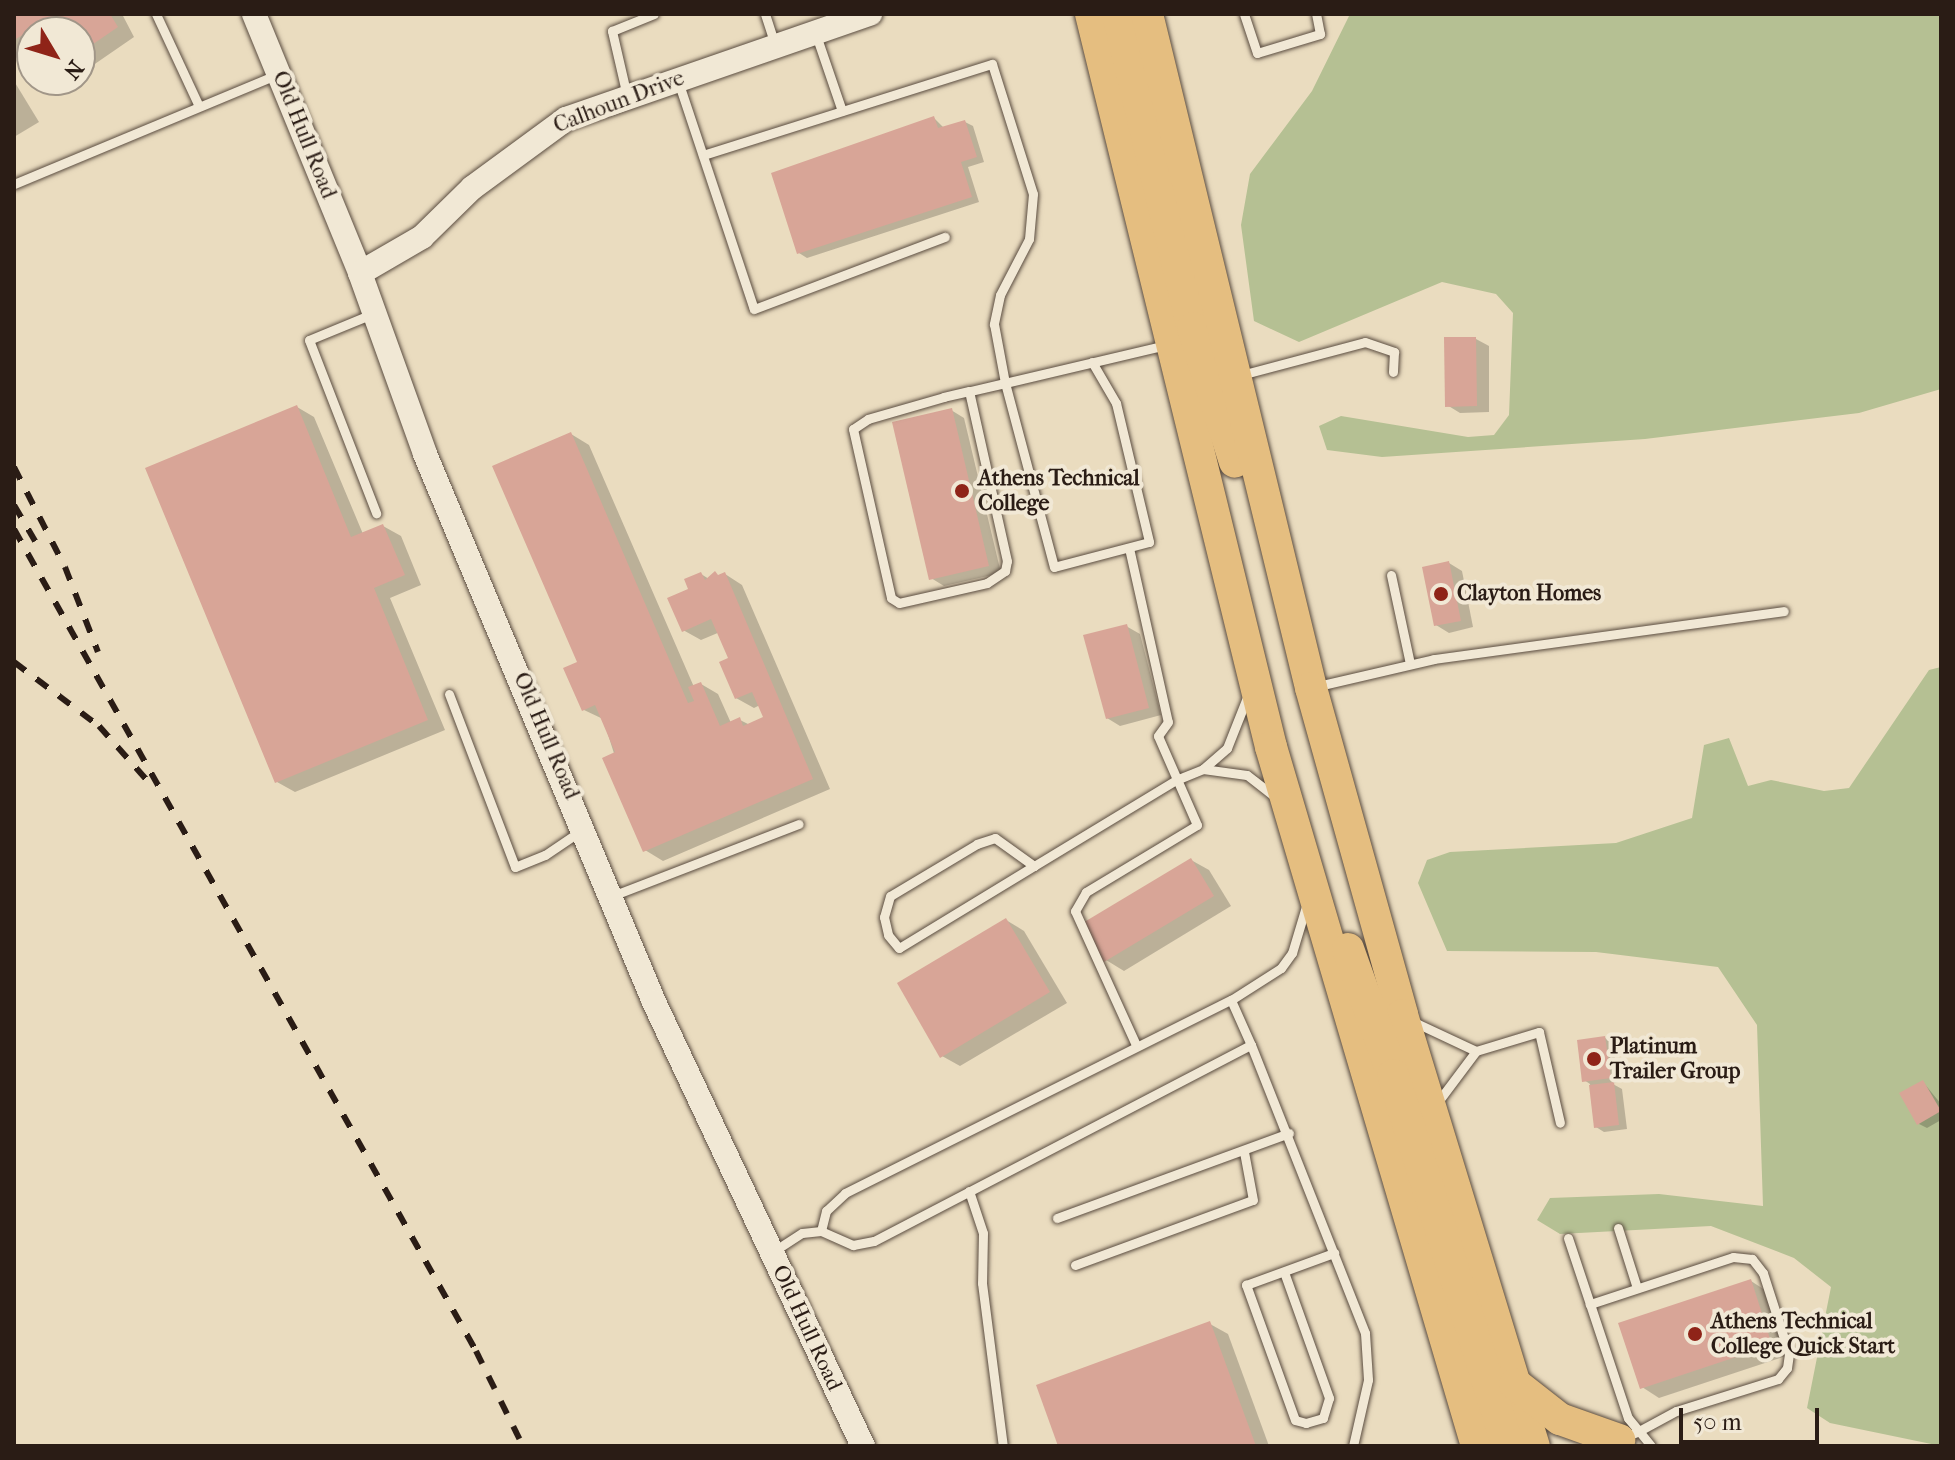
<!DOCTYPE html>
<html>
<head>
<meta charset="utf-8">
<style>
  body { margin:0 }
  #map { position:relative; width:1955px; height:1460px; overflow:hidden; background:#eadcbf; font-family:"IM FELL French Canon",serif }
  div>[style] { position:absolute }
  [style*='--x'] { left:calc(var(--x)*1px); top:calc(var(--y)*1px); width:calc(var(--w)*1px); rotate:calc(var(--a)*1deg) }
  .green>* { inset:0; background:#b5c093 }
  .shadow>* { inset:0; background:#0003 }
  .building>* { inset:0; background:#d8a597 }
  .roads { filter:drop-shadow(0 0 2px #5a4c40) drop-shadow(0 0 2px #5a4c40) }
  .lane>* { height:9px; margin:-4.5px; padding:0 4.5px; transform-origin:4.5px; border-radius:4.5px; background:#f1e8d5 }
  .secondary>* { height:24px; margin:-12px; padding:0 12px; transform-origin:12px; border-radius:12px; background:#f1e8d5 }
  .highway>* { height:32px; margin:-16px; padding:0 16px; transform-origin:16px; border-radius:16px; background:#e5be80 }
  .rail>* { height:6px; margin-top:-3px; transform-origin:0; background:repeating-linear-gradient(90deg,#2a1c15 0 14px,transparent 0 28px) }
  .dots>* { width:22px; height:22px; translate:-50% -50%; box-sizing:border-box; border:4px solid #f1e8d5; border-radius:50% }
  span { translate:-50% -50%; white-space:nowrap; text-align:center; line-height:1.15; -webkit-text-stroke:8px #f1e8d5; paint-order:stroke }
  .street-label { font-size:22px; color:#2a1c15 }
  .poi-label { font-size:22px; color:#2a1c15; font-weight:700 }
  .left { translate:0 -50%; text-align:left }
  .frame { position:absolute; inset:0; border:16px solid #2a1c15; pointer-events:none }
  .north { position:absolute; left:16px; top:16px; width:80px; height:80px; box-sizing:border-box; background:#f1e8d5; border:2px solid #a19688; border-radius:50%; rotate:128deg; font-size:22px; font-weight:700; line-height:32px; text-align:center; color:#2a1c15 }
  .north::after { content:''; display:block; margin:auto; width:28px; height:36px; background:#8f2418; clip-path:polygon(50% 0,100% 100%,50% 72%,0 100%) }
  .scale { position:absolute; left:1679px; top:1408px; width:140px; height:36px; box-sizing:border-box; border:4px solid #2a1c15; border-top:0; padding-left:10px; font-size:24px; line-height:28px; white-space:nowrap; color:#2a1c15; -webkit-text-stroke:6px #f1e8d5; paint-order:stroke }
</style>
</head>
<body>
<div id="map">
  <div class="green">
    <i style="clip-path:polygon(1350px 14px,1941px 14px,1941px 389px,1859px 413px,1645px 439px,1382px 457px,1327px 450px,1319px 426px,1341px 416px,1468px 437px,1494px 435px,1509px 415px,1513px 313px,1496px 294px,1442px 282px,1299px 342px,1254px 321px,1241px 225px,1250px 174px,1312px 91px)"></i>
    <i style="clip-path:polygon(1941px 667px,1941px 1446px,1830px 1423px,1807px 1408px,1831px 1287px,1794px 1258px,1711px 1226px,1560px 1234px,1537px 1220px,1550px 1198px,1659px 1194px,1763px 1206px,1757px 1025px,1718px 967px,1596px 952px,1447px 951px,1418px 883px,1427px 860px,1450px 852px,1616px 843px,1692px 818px,1704px 745px,1729px 738px,1748px 786px,1771px 780px,1824px 791px,1849px 788px,1929px 670px)"></i>
  </div>
  <div class="shadow">
    <i style="clip-path:polygon(14px 14px,122px 14px,134px 37px,89px 68px,80px 63px,80px 32px,32px 32px,32px 49px,14px 59px)"></i>
    <i style="clip-path:polygon(14px 81px,39px 122px,14px 137px)"></i>
    <i style="clip-path:polygon(934px 118px,944px 128px,965px 122px,973px 126px,984px 162px,968px 167px,979px 202px,807px 258px,799px 253px)"></i>
    <i style="clip-path:polygon(1476px 339px,1489px 346px,1489px 412px,1460px 413px,1447px 405px)"></i>
    <i style="clip-path:polygon(297px 407px,314px 417px,363px 534px,383px 526px,401px 536px,421px 585px,390px 598px,445px 730px,295px 792px,277px 782px)"></i>
    <i style="clip-path:polygon(951px 410px,964px 418px,1001px 573px,944px 586px,931px 578px)"></i>
    <i style="clip-path:polygon(571px 434px,589px 445px,694px 687px,701px 684px,718px 694px,731px 723px,740px 720px,750px 725px,766px 718px,760px 705px,754px 708px,736px 698px,731px 659px,720px 632px,701px 640px,683px 630px,691px 590px,701px 574px,709px 579px,725px 574px,742px 585px,830px 789px,663px 861px,645px 850px,603px 719px,584px 710px)"></i>
    <i style="clip-path:polygon(1449px 563px,1462px 571px,1473px 627px,1449px 633px,1436px 625px)"></i>
    <i style="clip-path:polygon(1126px 626px,1140px 634px,1161px 715px,1120px 726px,1107px 718px)"></i>
    <i style="clip-path:polygon(1191px 860px,1209px 870px,1231px 906px,1124px 971px,1106px 960px)"></i>
    <i style="clip-path:polygon(1006px 920px,1024px 931px,1067px 1003px,960px 1066px,942px 1056px)"></i>
    <i style="clip-path:polygon(1605px 1038px,1613px 1043px,1618px 1082px,1611px 1083px,1622px 1089px,1627px 1129px,1604px 1132px,1596px 1127px,1590px 1084px,1584px 1080px)"></i>
    <i style="clip-path:polygon(1923px 1082px,1941px 1104px,1941px 1120px,1927px 1128px,1919px 1124px)"></i>
    <i style="clip-path:polygon(1751px 1281px,1768px 1292px,1789px 1355px,1659px 1398px,1642px 1387px)"></i>
    <i style="clip-path:polygon(1210px 1324px,1228px 1334px,1269px 1446px,1060px 1446px)"></i>
  </div>
  <div class="building">
    <i style="clip-path:polygon(14px 14px,110px 14px,118px 27px,80px 53px,80px 32px,49px 32px,42px 24px,14px 40px)"></i>
    <i style="clip-path:polygon(934px 116px,938px 128px,965px 120px,977px 157px,961px 162px,972px 197px,797px 254px,771px 173px)"></i>
    <i style="clip-path:polygon(1444px 337px,1476px 337px,1477px 406px,1445px 407px)"></i>
    <i style="clip-path:polygon(297px 405px,351px 537px,383px 524px,405px 575px,374px 588px,428px 720px,275px 783px,145px 468px)"></i>
    <i style="clip-path:polygon(952px 408px,989px 566px,929px 580px,892px 422px)"></i>
    <i style="clip-path:polygon(571px 432px,688px 703px,694px 701px,688px 687px,701px 682px,720px 726px,740px 717px,743px 726px,763px 717px,752px 692px,735px 699px,719px 662px,728px 658px,711px 619px,682px 632px,667px 598px,688px 589px,684px 579px,701px 572px,705px 580px,715px 571px,718px 575px,725px 572px,813px 779px,643px 852px,602px 758px,615px 752px,595px 705px,582px 711px,563px 668px,577px 662px,492px 466px)"></i>
    <i style="clip-path:polygon(1449px 561px,1461px 621px,1434px 626px,1422px 567px)"></i>
    <i style="clip-path:polygon(1127px 624px,1149px 708px,1106px 719px,1083px 635px)"></i>
    <i style="clip-path:polygon(1191px 858px,1214px 896px,1104px 962px,1081px 924px)"></i>
    <i style="clip-path:polygon(1006px 918px,1050px 992px,940px 1058px,897px 983px)"></i>
    <i style="clip-path:polygon(1605px 1036px,1611px 1078px,1582px 1082px,1577px 1040px)"></i>
    <i style="clip-path:polygon(1923px 1080px,1941px 1111px,1917px 1125px,1899px 1093px)"></i>
    <i style="clip-path:polygon(1614px 1082px,1619px 1125px,1594px 1128px,1589px 1085px)"></i>
    <i style="clip-path:polygon(1751px 1279px,1772px 1345px,1640px 1389px,1618px 1323px)"></i>
    <i style="clip-path:polygon(1210px 1321px,1256px 1446px,1058px 1446px,1036px 1385px)"></i>
  </div>
  <div class="roads">
    <div class="lane">
      <i style="--x:156;--y:14;--w:99;--a:65"></i>
      <i style="--x:765;--y:14;--w:33;--a:72"></i>
      <i style="--x:1244;--y:14;--w:41;--a:71.6"></i>
      <i style="--x:1257;--y:53;--w:66;--a:-16.8"></i>
      <i style="--x:1320;--y:34;--w:20;--a:-101"></i>
      <i style="--x:816;--y:35;--w:80;--a:71.1"></i>
      <i style="--x:678;--y:81;--w:240;--a:71.6"></i>
      <i style="--x:754;--y:309;--w:204;--a:-20.7"></i>
      <i style="--x:627;--y:96;--w:67;--a:-103"></i>
      <i style="--x:612;--y:31;--w:45;--a:-22"></i>
      <i style="--x:703;--y:155;--w:303;--a:-17.5"></i>
      <i style="--x:992;--y:64;--w:136;--a:72.5"></i>
      <i style="--x:1033;--y:194;--w:45;--a:95.1"></i>
      <i style="--x:1029;--y:239;--w:63;--a:117.4"></i>
      <i style="--x:1000;--y:295;--w:30;--a:102"></i>
      <i style="--x:994;--y:324;--w:60;--a:79.4"></i>
      <i style="--x:1005;--y:383;--w:37;--a:167"></i>
      <i style="--x:969;--y:391;--w:26;--a:167"></i>
      <i style="--x:944;--y:397;--w:79;--a:163.9"></i>
      <i style="--x:868;--y:419;--w:18;--a:146"></i>
      <i style="--x:853;--y:429;--w:173;--a:77.3"></i>
      <i style="--x:891;--y:598;--w:9;--a:32"></i>
      <i style="--x:899;--y:603;--w:90;--a:-12.8"></i>
      <i style="--x:987;--y:583;--w:22;--a:-34"></i>
      <i style="--x:1005;--y:571;--w:10;--a:-79"></i>
      <i style="--x:1007;--y:561;--w:174;--a:-102.6"></i>
      <i style="--x:14;--y:184;--w:284;--a:-22.6"></i>
      <i style="--x:372;--y:314;--w:68;--a:157.6"></i>
      <i style="--x:309;--y:340;--w:186;--a:68.8"></i>
      <i style="--x:1092;--y:362;--w:48;--a:59.7"></i>
      <i style="--x:1116;--y:403;--w:143;--a:76.6"></i>
      <i style="--x:1149;--y:542;--w:98;--a:165.3"></i>
      <i style="--x:1054;--y:567;--w:190;--a:-104.9"></i>
      <i style="--x:1005;--y:383;--w:165;--a:-13.3"></i>
      <i style="--x:1241;--y:375;--w:128;--a:-14.9"></i>
      <i style="--x:1365;--y:342;--w:31;--a:19"></i>
      <i style="--x:1394;--y:352;--w:20;--a:93"></i>
      <i style="--x:1129;--y:548;--w:178;--a:77.4"></i>
      <i style="--x:1168;--y:722;--w:17;--a:126"></i>
      <i style="--x:1158;--y:736;--w:97;--a:66.3"></i>
      <i style="--x:1197;--y:825;--w:130;--a:148.9"></i>
      <i style="--x:1086;--y:892;--w:22;--a:120"></i>
      <i style="--x:1075;--y:911;--w:147;--a:65.5"></i>
      <i style="--x:1391;--y:575;--w:91;--a:77.9"></i>
      <i style="--x:1318;--y:686;--w:119;--a:-13.1"></i>
      <i style="--x:1434;--y:659;--w:353;--a:-7.8"></i>
      <i style="--x:449;--y:694;--w:185;--a:69.1"></i>
      <i style="--x:515;--y:867;--w:32;--a:-22"></i>
      <i style="--x:545;--y:855;--w:45;--a:-34"></i>
      <i style="--x:1203;--y:769;--w:44;--a:7.8"></i>
      <i style="--x:1247;--y:775;--w:36;--a:38"></i>
      <i style="--x:1034;--y:866;--w:48;--a:-144.3"></i>
      <i style="--x:995;--y:838;--w:19;--a:162"></i>
      <i style="--x:977;--y:844;--w:101;--a:149.1"></i>
      <i style="--x:890;--y:896;--w:22;--a:106"></i>
      <i style="--x:884;--y:917;--w:18;--a:77"></i>
      <i style="--x:888;--y:935;--w:17;--a:50"></i>
      <i style="--x:899;--y:948;--w:158;--a:-31.3"></i>
      <i style="--x:1034;--y:866;--w:166;--a:-31.2"></i>
      <i style="--x:1176;--y:780;--w:29;--a:-22"></i>
      <i style="--x:1203;--y:769;--w:32;--a:-41"></i>
      <i style="--x:1227;--y:748;--w:57;--a:-68.4"></i>
      <i style="--x:612;--y:896;--w:200;--a:-21.1"></i>
      <i style="--x:1414;--y:1022;--w:68;--a:25.1"></i>
      <i style="--x:1251;--y:1045;--w:310;--a:68.4"></i>
      <i style="--x:1365;--y:1333;--w:47;--a:86.3"></i>
      <i style="--x:1368;--y:1380;--w:68;--a:102.8"></i>
      <i style="--x:1437;--y:1103;--w:65;--a:-53.1"></i>
      <i style="--x:1476;--y:1051;--w:66;--a:-16.8"></i>
      <i style="--x:1539;--y:1032;--w:93;--a:77"></i>
      <i style="--x:969;--y:1191;--w:44;--a:71.6"></i>
      <i style="--x:983;--y:1233;--w:50;--a:91.1"></i>
      <i style="--x:982;--y:1283;--w:164;--a:82.7"></i>
      <i style="--x:1057;--y:1218;--w:247;--a:-20.1"></i>
      <i style="--x:1618;--y:1228;--w:63;--a:72.4"></i>
      <i style="--x:821;--y:1231;--w:21;--a:-76"></i>
      <i style="--x:826;--y:1211;--w:26;--a:-43"></i>
      <i style="--x:845;--y:1193;--w:432;--a:-26.6"></i>
      <i style="--x:1568;--y:1238;--w:70;--a:71.6"></i>
      <i style="--x:774;--y:1251;--w:33;--a:-33"></i>
      <i style="--x:802;--y:1233;--w:19;--a:-6"></i>
      <i style="--x:821;--y:1231;--w:35;--a:24"></i>
      <i style="--x:853;--y:1245;--w:21;--a:-11"></i>
      <i style="--x:874;--y:1241;--w:425;--a:-27.5"></i>
      <i style="--x:1251;--y:1045;--w:49;--a:-114"></i>
      <i style="--x:1231;--y:1000;--w:59;--a:-32.6"></i>
      <i style="--x:1281;--y:968;--w:19;--a:-54"></i>
      <i style="--x:1292;--y:953;--w:52;--a:-73.3"></i>
      <i style="--x:1075;--y:1265;--w:189;--a:-20.1"></i>
      <i style="--x:1253;--y:1200;--w:49;--a:-100.6"></i>
      <i style="--x:1284;--y:1272;--w:134;--a:70.3"></i>
      <i style="--x:1329;--y:1398;--w:21;--a:107"></i>
      <i style="--x:1323;--y:1418;--w:18;--a:164"></i>
      <i style="--x:1306;--y:1423;--w:11;--a:-165"></i>
      <i style="--x:1295;--y:1420;--w:144;--a:-109.9"></i>
      <i style="--x:1246;--y:1285;--w:94;--a:-20"></i>
      <i style="--x:1622;--y:1438;--w:18;--a:-22"></i>
      <i style="--x:1639;--y:1431;--w:42;--a:-28.4"></i>
      <i style="--x:1676;--y:1411;--w:107;--a:-17.4"></i>
      <i style="--x:1778;--y:1379;--w:14;--a:-51"></i>
      <i style="--x:1787;--y:1368;--w:14;--a:-82"></i>
      <i style="--x:1789;--y:1354;--w:85;--a:-107.8"></i>
      <i style="--x:1763;--y:1273;--w:18;--a:-128"></i>
      <i style="--x:1752;--y:1259;--w:19;--a:-174"></i>
      <i style="--x:1733;--y:1257;--w:151;--a:161.8"></i>
      <i style="--x:1590;--y:1304;--w:120;--a:71.6"></i>
      <i style="--x:1628;--y:1418;--w:17;--a:50"></i>
      <i style="--x:1639;--y:1431;--w:19;--a:51"></i>
    </div>
    <div class="secondary">
      <i style="--x:254;--y:14;--w:280;--a:67.7"></i>
      <i style="--x:360;--y:273;--w:192;--a:70.2"></i>
      <i style="--x:425;--y:454;--w:594;--a:67.32"></i>
      <i style="--x:654;--y:1002;--w:491;--a:64.8"></i>
      <i style="--x:360;--y:273;--w:72;--a:-30.1"></i>
      <i style="--x:422;--y:237;--w:70;--a:-44.4"></i>
      <i style="--x:472;--y:188;--w:117;--a:-36.3"></i>
      <i style="--x:566;--y:119;--w:322;--a:-19.1"></i>
    </div>
    <div class="highway">
      <i style="--x:1091;--y:14;--w:755;--a:76.2"></i>
      <i style="--x:1271;--y:747;--w:729;--a:73.58"></i>
      <i style="--x:1118;--y:14;--w:323;--a:76.6"></i>
      <i style="--x:1193;--y:328;--w:140;--a:72.6"></i>
      <i style="--x:1147;--y:14;--w:694;--a:76.32"></i>
      <i style="--x:1311;--y:688;--w:339;--a:74.4"></i>
      <i style="--x:1402;--y:1015;--w:451;--a:73"></i>
      <i style="--x:1348;--y:949;--w:134;--a:70.3"></i>
      <i style="--x:1393;--y:1075;--w:388;--a:72.8"></i>
      <i style="--x:1515;--y:1384;--w:57;--a:37.9"></i>
      <i style="--x:1560;--y:1419;--w:63;--a:19.6"></i>
    </div>
  </div>
  <div class="rail">
    <i style="--x:14;--y:467;--w:112;--a:63"></i>
    <i style="--x:65;--y:567;--w:91;--a:68.8"></i>
    <i style="--x:14;--y:505;--w:42;--a:59.7"></i>
    <i style="--x:14;--y:529;--w:943;--a:60.66"></i>
    <i style="--x:476;--y:1351;--w:106;--a:63.7"></i>
    <i style="--x:14;--y:662;--w:106;--a:37"></i>
    <i style="--x:99;--y:726;--w:81;--a:48.5"></i>
  </div>
  <div class="dots">
    <i style="left:962px;top:491px;background:#8f2418"></i>
    <i style="left:1441px;top:594px;background:#8f2418"></i>
    <i style="left:1594px;top:1059px;background:#8f2418"></i>
    <i style="left:1695px;top:1334px;background:#8f2418"></i>
  </div>
  <div class="street-label">
    <span style="left:619px;top:102px;rotate:-21deg">Calhoun Drive</span>
    <span style="left:304px;top:135px;rotate:68deg">Old Hull Road</span>
    <span style="left:546px;top:736px;rotate:67deg">Old Hull Road</span>
    <span style="left:807px;top:1328px;rotate:65deg">Old Hull Road</span>
  </div>
  <div class="poi-label">
    <span class="left" style="left:978px;top:491px">Athens Technical<br>College</span>
    <span class="left" style="left:1457px;top:594px">Clayton Homes</span>
    <span class="left" style="left:1610px;top:1059px">Platinum<br>Trailer Group</span>
    <span class="left" style="left:1711px;top:1334px">Athens Technical<br>College Quick Start</span>
  </div>
  <div class="frame"></div>
  <div class="north">N</div>
  <div class="scale">50 m</div>
</div>
</body>
</html>
